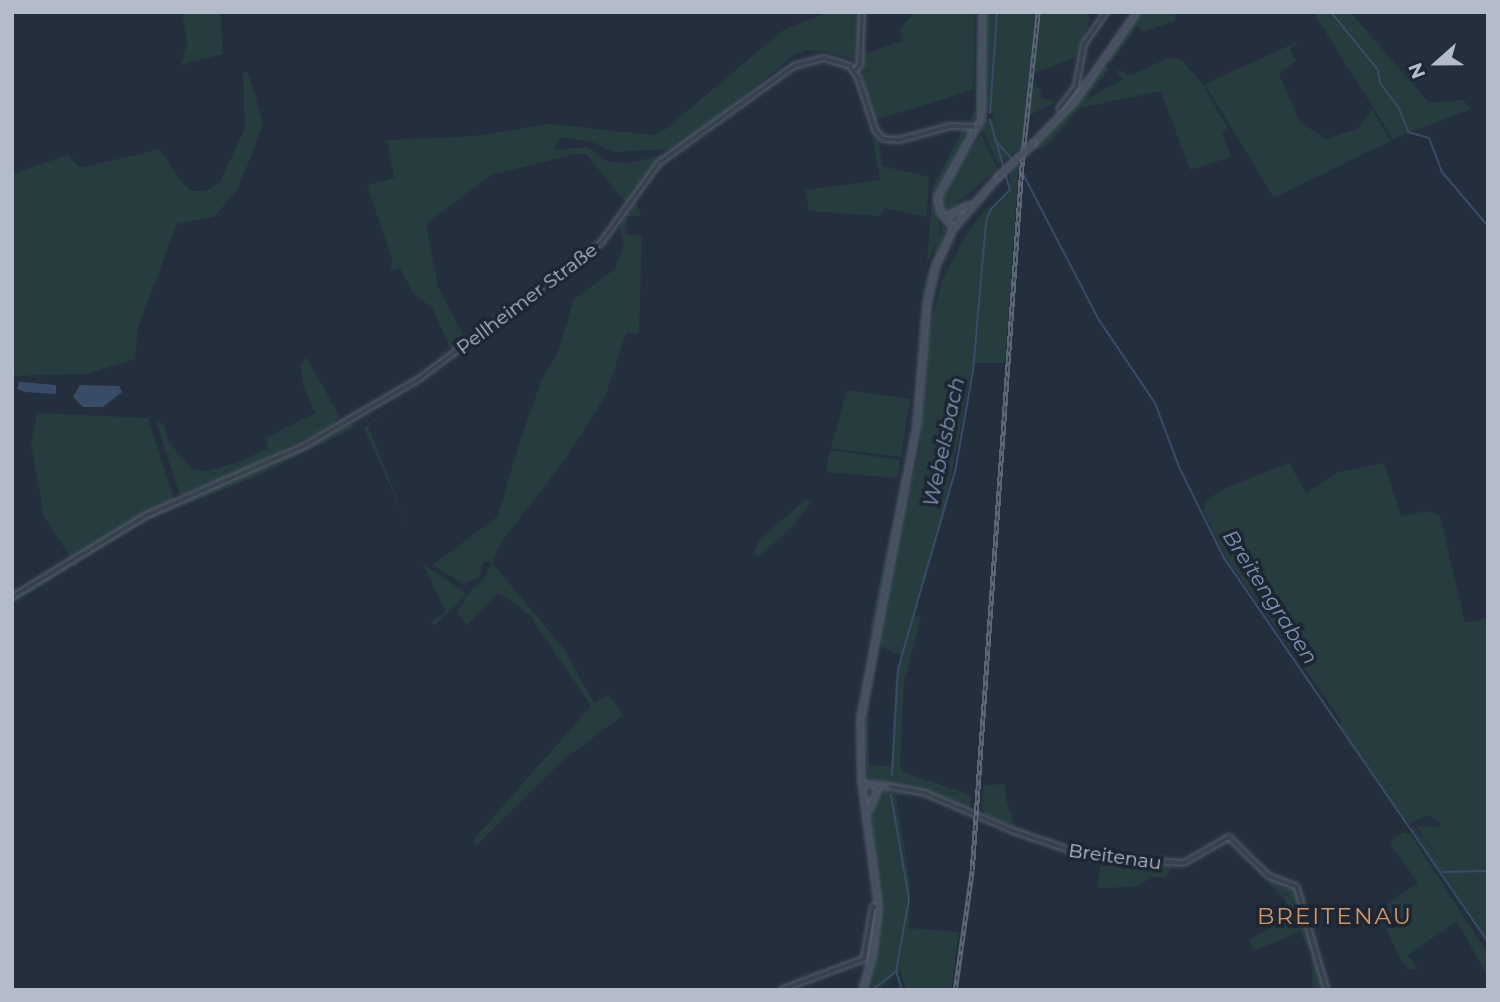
<!DOCTYPE html>
<html>
<head>
<meta charset="utf-8">
<style>
  body { margin:0 }
  #map { position:relative; width:1500px; height:1002px; overflow:hidden; background:#242f3e; font-family:Montserrat,sans-serif }
  div>[style] { position:absolute }
  [style*='--x'] { left:calc(var(--x)*1px); top:calc(var(--y)*1px); width:calc(var(--w)*1px); rotate:calc(var(--a)*1deg) }
  .green>* { inset:0; background:#263c3f }
  .water>* { inset:0; background:#394c67 }
  .stream>* { height:2px; margin:-1px; padding:0 1px; transform-origin:1px; border-radius:1px; background:#394c67 }
  .roads { filter:drop-shadow(0 0 2px #565f6c) drop-shadow(0 0 2px #565f6c) }
  .street>* { height:3.5px; margin:-1.75px; padding:0 1.75px; transform-origin:1.75px; border-radius:1.75px; background:#38414e }
  .secondary>* { height:5px; margin:-2.5px; padding:0 2.5px; transform-origin:2.5px; border-radius:2.5px; background:#465061 }
  .rail>* { height:4.5px; margin-top:-2.25px; transform-origin:0; background:repeating-linear-gradient(90deg,#1d2633 0 5px,#5a6575 0 10px); box-sizing:border-box; border-block:2px solid #5a6575 }
  .bridges { filter:drop-shadow(0 0 2px #565f6c) drop-shadow(0 0 2px #565f6c) }
  .secondary-bridge>* { height:5px; margin:-2.5px; padding:0 2.5px; transform-origin:2.5px; border-radius:2.5px; background:#465061 }
  span { translate:-50% -50%; white-space:nowrap; text-align:center; line-height:1.15; -webkit-text-stroke:7px #1d2633; paint-order:stroke }
  .street-label { font-size:19px; color:#b4bcc9 }
  .water-label { font-size:21px; color:#7c92b1; font-style:italic }
  .quarter-label { font-size:23px; color:#d59563; letter-spacing:2px }
  .frame { position:absolute; inset:0; border:14px solid #b4bcc9; pointer-events:none }
  .north { position:absolute; left:1402px; top:28px; width:70px; height:70px; -webkit-text-stroke:5px #1d2633; paint-order:stroke; rotate:249deg; font-size:19px; font-weight:700; line-height:28px; text-align:center; color:#b4bcc9 }
  .north::after { content:''; display:block; margin:auto; width:24px; height:32px; background:#b4bcc9; clip-path:polygon(50% 0,100% 100%,50% 72%,0 100%) }
</style>
</head>
<body>
<div id="map">
  <div class="green">
    <i style="clip-path:polygon(182px 12px,220px 12px,223px 54px,181px 65px,187px 44px)"></i>
    <i style="clip-path:polygon(828px 12px,861px 12px,857px 61px,829px 52px,806px 50px,794px 55px,705px 129px,673px 149px,614px 152px,592px 142px,560px 137px,554px 150px,588px 147px,606px 161px,629px 163px,663px 155px,626px 203px,586px 154px,577px 154px,491px 175px,426px 224px,438px 287px,467px 342px,455px 351px,450px 348px,433px 309px,413px 293px,400px 268px,390px 271px,393px 262px,367px 185px,394px 178px,387px 140px,477px 136px,550px 124px,653px 135px,666px 129px,782px 31px)"></i>
    <i style="clip-path:polygon(915px 12px,975px 12px,973px 90px,875px 120px,861px 73px,863px 54px,903px 41px,900px 28px)"></i>
    <i style="clip-path:polygon(976px 12px,979px 115px,968px 122px,976px 110px)"></i>
    <i style="clip-path:polygon(984px 12px,1035px 12px,1022px 146px,998px 165px,983px 130px,984px 121px,994px 117px,993px 112px,985px 113px)"></i>
    <i style="clip-path:polygon(1041px 12px,1087px 12px,1090px 19px,1075px 58px,1034px 73px)"></i>
    <i style="clip-path:polygon(1139px 12px,1175px 12px,1175px 21px,1142px 32px,1138px 26px,1110px 64px,1107px 57px)"></i>
    <i style="clip-path:polygon(1313px 12px,1350px 12px,1429px 103px,1463px 100px,1471px 109px,1393px 139px)"></i>
    <i style="clip-path:polygon(1297px 42px,1290px 50px,1296px 61px,1279px 74px,1299px 121px,1325px 139px,1357px 129px,1372px 109px,1390px 141px,1274px 198px,1205px 84px)"></i>
    <i style="clip-path:polygon(1169px 58px,1182px 60px,1204px 86px,1228px 129px,1222px 133px,1231px 157px,1190px 170px,1161px 91px,1080px 108px,1051px 141px,1038px 151px,1034px 148px,1104px 66px,1109px 69px,1085px 100px,1123px 79px,1114px 69px,1131px 75px)"></i>
    <i style="clip-path:polygon(243px 72px,248px 72px,263px 122px,251px 157px,237px 190px,214px 217px,177px 224px,138px 328px,135px 359px,86px 374px,12px 376px,12px 174px,68px 155px,80px 168px,160px 149px,182px 183px,191px 191px,205px 191px,220px 182px,245px 128px)"></i>
    <i style="clip-path:polygon(1033px 82px,1042px 91px,1041px 98px,1055px 102px,1030px 115px)"></i>
    <i style="clip-path:polygon(964px 127px,972px 130px,969px 141px,935px 193px,941px 234px,927px 264px,933px 186px)"></i>
    <i style="clip-path:polygon(872px 135px,879px 140px,882px 166px,929px 177px,927px 217px,884px 208px,880px 216px,809px 211px,805px 190px,880px 180px)"></i>
    <i style="clip-path:polygon(981px 135px,998px 169px,947px 212px,940px 203px,946px 183px)"></i>
    <i style="clip-path:polygon(evenodd,1019px 162px,1005px 363px,973px 363px,943px 517px,914px 615px,921px 617px,904px 682px,900px 766px,905px 773px,971px 795px,970px 809px,868px 778px,864px 716px,903px 508px,919px 455px,928px 335px,942px 280px,967px 233px,988px 206px,992px 210px,1010px 192px,1010px 173px,1019px 162px,880px 647px,902px 655px,895px 684px,891px 767px,869px 764px,868px 717px,880px 647px)"></i>
    <i style="clip-path:polygon(635px 199px,641px 216px,627px 216px,626px 234px,642px 235px,639px 333px,626px 333px,606px 395px,564px 461px,500px 544px,492px 563px,564px 649px,594px 703px,608px 694px,623px 715px,561px 762px,476px 846px,474px 839px,591px 706px,531px 617px,517px 605px,498px 593px,467px 625px,457px 613px,471px 590px,482px 582px,492px 563px,483px 561px,480px 577px,464px 584px,433px 565px,498px 516px,519px 444px,542px 379px,558px 353px,574px 299px,615px 269px,624px 244px,619px 227px)"></i>
    <i style="clip-path:polygon(943px 224px,946px 230px,924px 298px,915px 386px,922px 292px)"></i>
    <i style="clip-path:polygon(306px 357px,339px 415px,332px 425px,226px 478px,180px 495px,155px 418px,165px 426px,168px 442px,194px 470px,209px 471px,238px 462px,267px 449px,266px 438px,315px 413px,303px 385px,301px 365px)"></i>
    <i style="clip-path:polygon(847px 390px,910px 399px,901px 457px,831px 448px)"></i>
    <i style="clip-path:polygon(391px 406px,368px 426px,407px 523px,364px 428px)"></i>
    <i style="clip-path:polygon(37px 413px,148px 418px,174px 499px,71px 558px,44px 517px,31px 444px)"></i>
    <i style="clip-path:polygon(353px 423px,357px 426px,257px 476px,148px 520px,12px 604px,12px 599px,145px 519px)"></i>
    <i style="clip-path:polygon(830px 450px,900px 460px,898px 478px,826px 472px)"></i>
    <i style="clip-path:polygon(1289px 463px,1306px 493px,1339px 472px,1384px 463px,1401px 516px,1428px 511px,1440px 516px,1465px 623px,1488px 618px,1488px 945px,1410px 828px,1414px 826px,1447px 871px,1416px 826px,1440px 827px,1440px 823px,1428px 815px,1407px 825px,1339px 725px,1342px 721px,1226px 558px,1204px 512px,1205px 501px,1225px 488px)"></i>
    <i style="clip-path:polygon(902px 474px,904px 477px,873px 630px,870px 629px)"></i>
    <i style="clip-path:polygon(806px 499px,812px 502px,795px 523px,760px 557px,753px 554px,760px 539px)"></i>
    <i style="clip-path:polygon(423px 564px,467px 594px,434px 626px,431px 622px,446px 612px)"></i>
    <i style="clip-path:polygon(1005px 784px,1006px 799px,1015px 827px,985px 814px,982px 808px,983px 785px)"></i>
    <i style="clip-path:polygon(887px 791px,912px 793px,896px 796px,910px 882px,909px 928px,959px 932px,951px 990px,906px 990px,900px 970px,879px 990px,864px 990px,880px 922px,871px 805px,876px 794px)"></i>
    <i style="clip-path:polygon(1403px 832px,1411px 835px,1488px 954px,1488px 977px,1457px 921px,1408px 955px,1417px 968px,1409px 970px,1398px 955px,1379px 910px,1418px 883px,1390px 843px)"></i>
    <i style="clip-path:polygon(1082px 857px,1090px 858px,1173px 867px,1165px 877px,1152px 877px,1137px 887px,1098px 888px,1100px 863px)"></i>
    <i style="clip-path:polygon(1259px 870px,1296px 888px,1324px 990px,1313px 990px,1311px 953px,1300px 932px,1255px 950px,1251px 946px,1250px 940px,1295px 913px)"></i>
  </div>
  <div class="water">
    <i style="clip-path:polygon(19px 382px,56px 385px,56px 394px,25px 392px,17px 389px)"></i>
    <i style="clip-path:polygon(80px 385px,119px 386px,122px 392px,103px 407px,83px 407px,73px 397px)"></i>
  </div>
  <div class="stream">
    <i style="--x:1331;--y:12;--w:75;--a:51"></i>
    <i style="--x:1378;--y:70;--w:13;--a:81"></i>
    <i style="--x:1380;--y:83;--w:31;--a:53"></i>
    <i style="--x:1399;--y:108;--w:26;--a:69"></i>
    <i style="--x:1408;--y:132;--w:22;--a:16"></i>
    <i style="--x:1429;--y:138;--w:36;--a:69"></i>
    <i style="--x:1442;--y:172;--w:71;--a:49.6"></i>
    <i style="--x:990;--y:113;--w:101;--a:-86"></i>
    <i style="--x:995;--y:140;--w:25;--a:48"></i>
    <i style="--x:1023;--y:174;--w:165;--a:62.5"></i>
    <i style="--x:1099;--y:320;--w:100;--a:56"></i>
    <i style="--x:1155;--y:403;--w:68;--a:69.4"></i>
    <i style="--x:1179;--y:467;--w:102;--a:63.7"></i>
    <i style="--x:1224;--y:558;--w:466;--a:55.5"></i>
    <i style="--x:892;--y:775;--w:106;--a:-86.8"></i>
    <i style="--x:898;--y:669;--w:205;--a:-73.9"></i>
    <i style="--x:955;--y:472;--w:103;--a:-79.9"></i>
    <i style="--x:973;--y:371;--w:150;--a:-85"></i>
    <i style="--x:986;--y:222;--w:14;--a:-69"></i>
    <i style="--x:991;--y:209;--w:27;--a:-45"></i>
    <i style="--x:1010;--y:190;--w:73;--a:-105.9"></i>
    <i style="--x:891;--y:795;--w:106;--a:80.2"></i>
    <i style="--x:909;--y:899;--w:73;--a:100.2"></i>
    <i style="--x:896;--y:971;--w:20;--a:72"></i>
    <i style="--x:1443;--y:872;--w:45;--a:-1.3"></i>
    <i style="--x:872;--y:990;--w:31;--a:-38"></i>
  </div>
  <div class="roads">
    <div class="street">
      <i style="--x:855;--y:71;--w:9;--a:-54"></i>
      <i style="--x:860;--y:64;--w:52;--a:-87.8"></i>
      <i style="--x:1059;--y:109;--w:28;--a:-52"></i>
      <i style="--x:1076;--y:87;--w:44;--a:-79.5"></i>
      <i style="--x:1084;--y:44;--w:39;--a:-55"></i>
      <i style="--x:12;--y:597;--w:156;--a:-31.3"></i>
      <i style="--x:145;--y:516;--w:176;--a:-23.8"></i>
      <i style="--x:306;--y:445;--w:131;--a:-30.3"></i>
      <i style="--x:419;--y:379;--w:227;--a:-36.8"></i>
      <i style="--x:601;--y:243;--w:99;--a:-54.1"></i>
      <i style="--x:659;--y:163;--w:166;--a:-35.7"></i>
      <i style="--x:794;--y:66;--w:31;--a:-15"></i>
      <i style="--x:824;--y:58;--w:27;--a:17"></i>
      <i style="--x:850;--y:66;--w:16;--a:55"></i>
      <i style="--x:859;--y:79;--w:55;--a:71.9"></i>
      <i style="--x:876;--y:131;--w:11;--a:45"></i>
      <i style="--x:884;--y:139;--w:15;--a:4"></i>
      <i style="--x:899;--y:140;--w:54;--a:-15.1"></i>
      <i style="--x:951;--y:126;--w:28;--a:2"></i>
      <i style="--x:887;--y:786;--w:39;--a:10"></i>
      <i style="--x:925;--y:793;--w:97;--a:23.1"></i>
      <i style="--x:1014;--y:831;--w:77;--a:18.9"></i>
      <i style="--x:1087;--y:856;--w:97;--a:4.1"></i>
      <i style="--x:1184;--y:863;--w:52;--a:-30"></i>
      <i style="--x:1229;--y:837;--w:56;--a:44.3"></i>
      <i style="--x:1269;--y:876;--w:30;--a:21"></i>
      <i style="--x:1297;--y:887;--w:107;--a:73.8"></i>
      <i style="--x:781;--y:990;--w:89;--a:-20.5"></i>
      <i style="--x:864;--y:959;--w:53;--a:-80.2"></i>
      <i style="--x:873;--y:907;--w:5;--a:0"></i>
    </div>
    <div class="secondary">
      <i style="--x:1033;--y:143;--w:59;--a:-45.7"></i>
      <i style="--x:1074;--y:101;--w:108;--a:-55.1"></i>
      <i style="--x:944;--y:217;--w:26;--a:-28"></i>
      <i style="--x:953;--y:228;--w:21;--a:-129"></i>
      <i style="--x:940;--y:212;--w:15;--a:-101"></i>
      <i style="--x:937;--y:197;--w:90;--a:-60.9"></i>
      <i style="--x:981;--y:118;--w:106;--a:-89.5"></i>
      <i style="--x:862;--y:783;--w:25;--a:7"></i>
      <i style="--x:868;--y:810;--w:24;--a:-66"></i>
      <i style="--x:862;--y:990;--w:35;--a:-74"></i>
      <i style="--x:872;--y:956;--w:49;--a:-83"></i>
      <i style="--x:878;--y:907;--w:129;--a:-97.6"></i>
      <i style="--x:861;--y:779;--w:61;--a:-90.9"></i>
      <i style="--x:860;--y:718;--w:295;--a:-79.1"></i>
      <i style="--x:916;--y:428;--w:126;--a:-85"></i>
      <i style="--x:927;--y:302;--w:36;--a:-77"></i>
      <i style="--x:935;--y:267;--w:43;--a:-65.2"></i>
      <i style="--x:953;--y:228;--w:69;--a:-49.1"></i>
    </div>
  </div>
  <div class="rail">
    <i style="--x:955;--y:990;--w:121;--a:-81.9"></i>
    <i style="--x:972;--y:870;--w:710;--a:-85.96"></i>
    <i style="--x:1022;--y:162;--w:151;--a:-83.9"></i>
  </div>
  <div class="bridges">
    <div class="secondary-bridge">
      <i style="--x:998;--y:176;--w:48;--a:-43.3"></i>
    </div>
  </div>
  <div class="street-label">
    <span style="left:527px;top:299px;rotate:-37deg">Pellheimer Straße</span>
    <span style="left:1115px;top:857px;rotate:8deg">Breitenau</span>
  </div>
  <div class="water-label">
    <span style="left:944px;top:442px;rotate:-78deg">Webelsbach</span>
    <span style="left:1270px;top:597px;rotate:57deg">Breitengraben</span>
  </div>
  <div class="quarter-label">
    <span style="left:1335px;top:916px">BREITENAU</span>
  </div>
  <div class="frame"></div>
  <div class="north">N</div>
</div>
</body>
</html>
